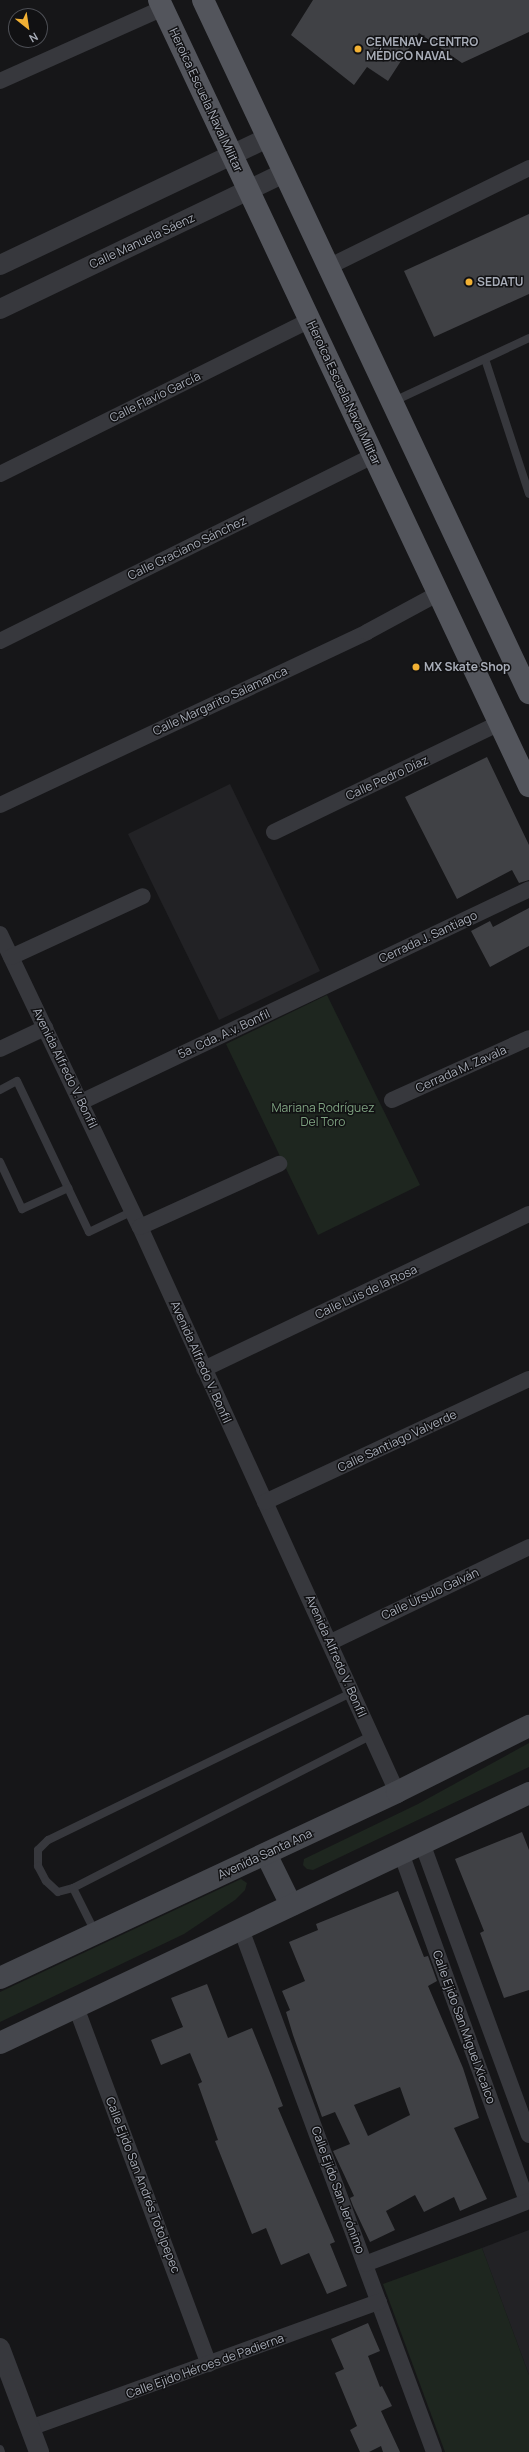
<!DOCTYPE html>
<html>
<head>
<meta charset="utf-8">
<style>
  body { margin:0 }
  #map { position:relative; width:529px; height:2452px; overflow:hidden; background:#161618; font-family:Manrope,sans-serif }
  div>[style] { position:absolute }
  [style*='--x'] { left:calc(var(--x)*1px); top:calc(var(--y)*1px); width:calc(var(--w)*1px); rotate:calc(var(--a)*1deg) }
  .built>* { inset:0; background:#222225 }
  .green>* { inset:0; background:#1e261f }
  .building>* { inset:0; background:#404145 }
  .service>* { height:8px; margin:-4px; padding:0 4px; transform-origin:4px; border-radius:4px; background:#37383d }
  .minor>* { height:16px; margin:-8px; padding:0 8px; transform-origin:8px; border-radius:8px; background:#37383d }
  .tertiary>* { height:20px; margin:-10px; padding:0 10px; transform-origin:10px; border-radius:10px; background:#37383d }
  .secondary>* { height:22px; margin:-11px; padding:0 11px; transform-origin:11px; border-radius:11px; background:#45474d }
  .primary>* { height:22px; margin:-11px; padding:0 11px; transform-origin:11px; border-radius:11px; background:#53555c }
  .dots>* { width:11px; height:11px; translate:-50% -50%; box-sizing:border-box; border:2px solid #111113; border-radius:50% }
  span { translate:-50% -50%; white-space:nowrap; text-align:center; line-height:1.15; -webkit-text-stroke:3px #111113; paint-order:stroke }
  .poi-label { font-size:12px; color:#a8adb8; font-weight:700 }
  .left { translate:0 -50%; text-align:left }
  .street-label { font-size:12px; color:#a8adb8 }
  .park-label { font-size:12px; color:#7fa381 }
  .north { position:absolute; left:8px; top:8px; width:40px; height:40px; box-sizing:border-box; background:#111113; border:1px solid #4d4f55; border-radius:50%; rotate:150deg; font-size:11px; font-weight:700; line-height:16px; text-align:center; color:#a8adb8 }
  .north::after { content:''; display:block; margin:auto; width:14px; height:18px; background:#f2b134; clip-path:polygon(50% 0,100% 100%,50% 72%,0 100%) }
</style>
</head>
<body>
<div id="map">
  <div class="built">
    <i style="clip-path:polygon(230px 784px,320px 971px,219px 1020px,128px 834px)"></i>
    <i style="clip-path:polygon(529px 2230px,529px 2375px,482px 2248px)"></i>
  </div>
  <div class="green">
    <i style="clip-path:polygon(327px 995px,420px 1185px,318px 1235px,226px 1044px)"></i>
    <i style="clip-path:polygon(529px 1743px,529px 1767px,313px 1870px,307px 1869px,303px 1865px,304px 1859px,418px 1804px)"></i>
    <i style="clip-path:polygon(241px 1879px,247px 1883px,245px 1890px,235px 1900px,184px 1934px,0 2022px,0 1992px)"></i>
    <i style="clip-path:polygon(482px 2248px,529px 2375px,529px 2452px,445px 2452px,383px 2284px)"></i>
  </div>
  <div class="building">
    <i style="clip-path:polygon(313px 0,529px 0,529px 32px,462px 63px,419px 33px,388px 81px,367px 67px,354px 85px,291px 35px)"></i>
    <i style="clip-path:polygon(529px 214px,529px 294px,434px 337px,404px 271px)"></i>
    <i style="clip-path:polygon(487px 757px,529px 845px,529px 880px,519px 883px,512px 870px,457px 899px,405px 797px)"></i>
    <i style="clip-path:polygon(529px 908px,529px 946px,490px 967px,471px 931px,490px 921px,493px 927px)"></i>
    <i style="clip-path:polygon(522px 1832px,529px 1850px,529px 1990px,504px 1998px,480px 1933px,484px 1931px,455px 1859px)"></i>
    <i style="clip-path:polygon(evenodd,398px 1891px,424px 1957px,428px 1956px,437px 1981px,428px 1986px,463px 2068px,479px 2118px,454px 2128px,487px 2199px,460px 2211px,454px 2197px,424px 2212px,415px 2195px,386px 2211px,395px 2230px,370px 2242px,353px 2206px,350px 2198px,354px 2196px,333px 2151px,350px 2144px,335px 2112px,322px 2117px,293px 2035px,286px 2012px,290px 2010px,282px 1991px,305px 1981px,289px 1942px,318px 1930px,316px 1924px,398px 1891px,400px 2087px,410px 2115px,368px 2136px,354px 2105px,400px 2087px)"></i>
    <i style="clip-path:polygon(207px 1984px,228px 2038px,252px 2028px,273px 2080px,283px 2106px,278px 2108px,335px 2242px,330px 2244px,347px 2286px,327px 2294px,309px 2253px,281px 2265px,266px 2228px,252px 2234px,215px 2141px,218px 2140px,198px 2084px,202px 2082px,190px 2053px,161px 2065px,151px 2040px,183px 2027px,171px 1998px)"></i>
    <i style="clip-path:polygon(368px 2323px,380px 2351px,368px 2356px,380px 2387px,382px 2386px,392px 2406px,381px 2411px,400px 2452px,383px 2452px,381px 2446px,369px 2452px,360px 2452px,350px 2430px,357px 2426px,335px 2373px,344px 2369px,331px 2339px)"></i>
  </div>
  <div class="service">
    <i style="--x:485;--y:359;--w:142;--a:71.9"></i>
    <i style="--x:392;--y:402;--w:151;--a:-25"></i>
    <i style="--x:0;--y:1090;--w:19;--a:-28"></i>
    <i style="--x:17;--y:1081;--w:167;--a:64.5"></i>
    <i style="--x:89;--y:1232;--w:49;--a:-25.5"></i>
    <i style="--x:0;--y:1162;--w:52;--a:64.9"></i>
    <i style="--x:22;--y:1209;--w:51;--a:-24.5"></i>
    <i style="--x:353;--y:1692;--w:339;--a:154.1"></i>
    <i style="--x:48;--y:1840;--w:14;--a:135"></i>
    <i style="--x:38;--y:1850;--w:16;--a:90"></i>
    <i style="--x:38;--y:1866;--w:17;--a:62"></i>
    <i style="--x:46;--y:1881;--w:16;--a:43"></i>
    <i style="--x:58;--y:1892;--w:16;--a:-15"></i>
    <i style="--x:73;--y:1888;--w:336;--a:-27.1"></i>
    <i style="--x:73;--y:1888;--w:49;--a:63.4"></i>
    <i style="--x:0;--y:2449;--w:3;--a:72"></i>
  </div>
  <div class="minor">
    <i style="--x:0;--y:81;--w:179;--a:-24.1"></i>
    <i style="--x:328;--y:267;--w:224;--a:-26.2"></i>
    <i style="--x:0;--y:474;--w:346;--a:-26.4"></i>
    <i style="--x:0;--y:641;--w:416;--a:-26.4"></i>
    <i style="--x:0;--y:805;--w:406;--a:-25.2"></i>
    <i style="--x:367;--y:632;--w:82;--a:-28.4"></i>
    <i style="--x:274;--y:832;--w:250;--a:-25.8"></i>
    <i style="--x:0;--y:934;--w:325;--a:64.5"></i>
    <i style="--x:140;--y:1227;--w:621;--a:65.54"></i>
    <i style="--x:11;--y:957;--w:145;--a:-24.8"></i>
    <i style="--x:0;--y:1049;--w:50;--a:-25"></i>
    <i style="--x:392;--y:1100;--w:150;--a:-24.3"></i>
    <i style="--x:81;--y:1102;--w:496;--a:-25.4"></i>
    <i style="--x:140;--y:1227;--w:153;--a:-24.4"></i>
    <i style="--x:204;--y:1369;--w:360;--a:-25.5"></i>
    <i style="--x:265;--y:1502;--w:291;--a:-25"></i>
    <i style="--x:331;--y:1642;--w:220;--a:-25.6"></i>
    <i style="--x:422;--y:1843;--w:311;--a:69.9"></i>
    <i style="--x:401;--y:1853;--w:370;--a:70.1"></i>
    <i style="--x:241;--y:1929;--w:557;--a:69.74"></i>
    <i style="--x:76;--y:2007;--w:381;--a:69.6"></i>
    <i style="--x:365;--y:2264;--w:176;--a:-21"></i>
    <i style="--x:30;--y:2428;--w:371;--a:-19.9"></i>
  </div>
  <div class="tertiary">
    <i style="--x:0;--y:265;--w:296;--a:-25.4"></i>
    <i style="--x:0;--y:309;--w:315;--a:-25.6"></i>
    <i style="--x:0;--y:2348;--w:111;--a:69.4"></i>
  </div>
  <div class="secondary">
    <i style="--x:266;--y:1854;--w:57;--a:63.9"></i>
    <i style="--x:0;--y:1978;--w:438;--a:-25.1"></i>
    <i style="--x:397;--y:1792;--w:148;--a:-26.6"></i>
    <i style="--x:0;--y:2043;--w:585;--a:-25.29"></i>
  </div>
  <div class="primary">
    <i style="--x:159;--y:0;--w:869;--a:64.79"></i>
    <i style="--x:203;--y:0;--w:766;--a:64.81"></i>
  </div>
  <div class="dots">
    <i style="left:358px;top:49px;background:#f2b134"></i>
    <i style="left:469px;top:282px;background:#f2b134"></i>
    <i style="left:416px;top:667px;background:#f2b134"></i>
  </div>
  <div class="poi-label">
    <span class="left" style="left:366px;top:49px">CEMENAV- CENTRO<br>MÉDICO NAVAL</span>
    <span class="left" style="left:477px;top:282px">SEDATU</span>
    <span class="left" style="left:424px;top:667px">MX Skate Shop</span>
  </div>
  <div class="street-label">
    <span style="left:206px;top:100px;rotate:65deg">Heroica Escuela Naval Militar</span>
    <span style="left:142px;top:241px;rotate:-25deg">Calle Manuela Sáenz</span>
    <span style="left:344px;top:393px;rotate:65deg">Heroica Escuela Naval Militar</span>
    <span style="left:155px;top:397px;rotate:-26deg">Calle Flavio García</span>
    <span style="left:187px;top:548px;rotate:-26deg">Calle Graciano Sánchez</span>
    <span style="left:220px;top:701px;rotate:-25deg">Calle Margarito Salamanca</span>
    <span style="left:387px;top:778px;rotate:-25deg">Calle Pedro Díaz</span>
    <span style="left:428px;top:937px;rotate:-25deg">Cerrada J. Santiago</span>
    <span style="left:224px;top:1034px;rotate:-25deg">5a. Cda. A.v. Bonfil</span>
    <span style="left:65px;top:1068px;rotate:64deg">Avenida Alfredo V. Bonfil</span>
    <span style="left:461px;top:1069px;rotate:-24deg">Cerrada M. Zavala</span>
    <span style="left:366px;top:1292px;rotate:-25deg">Calle Luis de la Rosa</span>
    <span style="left:201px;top:1362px;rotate:66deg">Avenida Alfredo V. Bonfil</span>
    <span style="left:397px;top:1441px;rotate:-25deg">Calle Santiago Valverde</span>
    <span style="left:430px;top:1594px;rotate:-25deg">Calle Úrsulo Galván</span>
    <span style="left:336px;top:1656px;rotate:66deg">Avenida Alfredo V. Bonfil</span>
    <span style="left:265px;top:1854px;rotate:-25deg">Avenida Santa Ana</span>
    <span style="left:464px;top:2027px;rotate:70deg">Calle Ejido San Miguel Xicalco</span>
    <span style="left:143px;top:2185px;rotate:69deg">Calle Ejido San Andrés Totolpepec</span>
    <span style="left:338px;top:2190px;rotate:70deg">Calle Ejido San Jerónimo</span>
    <span style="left:205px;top:2366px;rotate:-20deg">Calle Ejido Héroes de Padierna</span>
  </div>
  <div class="park-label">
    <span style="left:323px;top:1115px">Mariana Rodríguez<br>Del Toro</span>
  </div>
  <div class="north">N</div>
</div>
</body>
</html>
